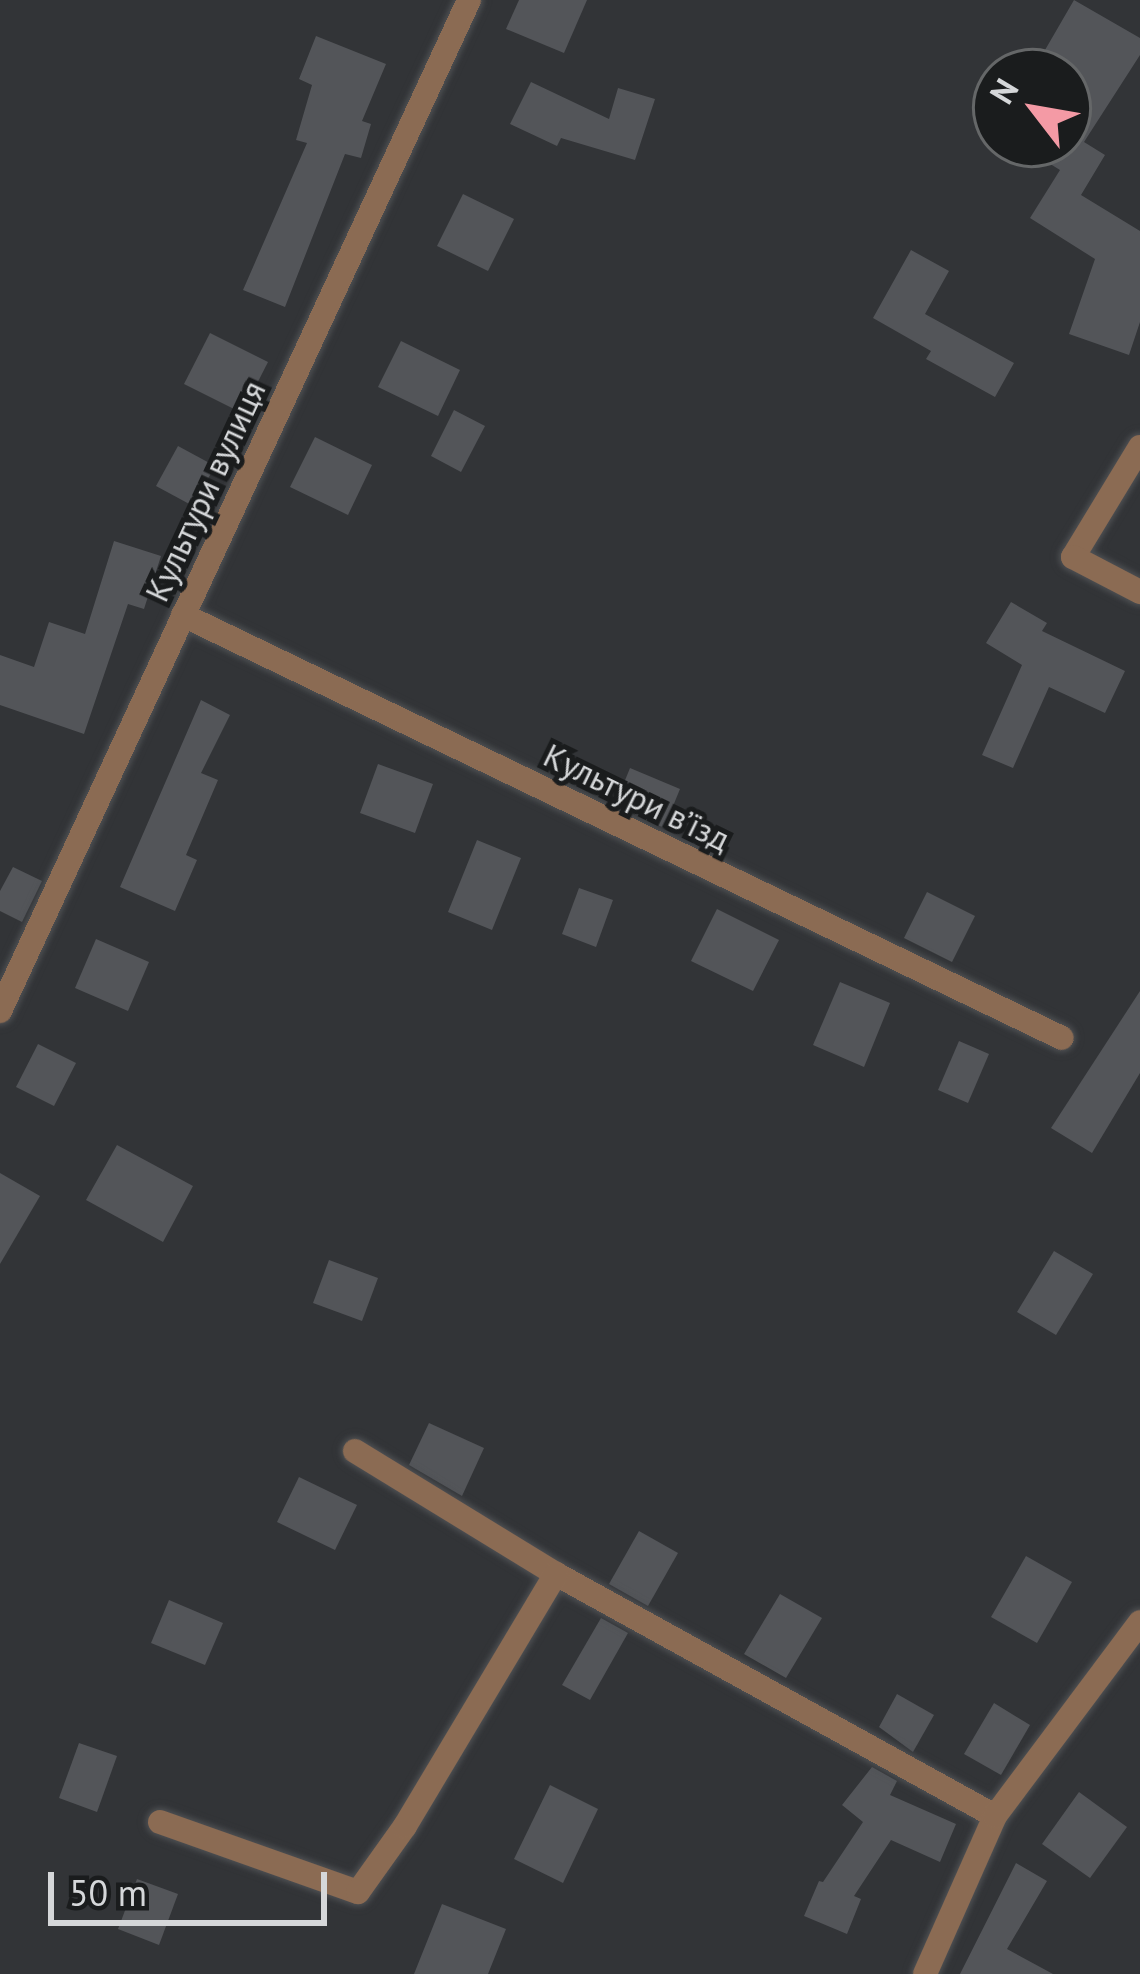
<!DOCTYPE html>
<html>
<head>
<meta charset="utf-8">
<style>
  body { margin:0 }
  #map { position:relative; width:1140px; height:1974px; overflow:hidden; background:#323437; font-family:"PT Sans",sans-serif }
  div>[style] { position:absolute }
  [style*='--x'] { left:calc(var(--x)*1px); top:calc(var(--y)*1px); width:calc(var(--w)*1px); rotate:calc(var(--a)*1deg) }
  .building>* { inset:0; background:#535559 }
  .roads { filter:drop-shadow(0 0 3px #4f5154) drop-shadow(0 0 3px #4f5154) }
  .street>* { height:24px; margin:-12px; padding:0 12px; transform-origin:12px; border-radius:12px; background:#8b6b53 }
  span { translate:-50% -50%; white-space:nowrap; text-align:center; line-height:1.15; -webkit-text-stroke:10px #1a1c1d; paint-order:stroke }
  .street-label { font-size:33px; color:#d5d7d9 }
  .north { position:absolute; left:972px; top:48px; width:120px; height:120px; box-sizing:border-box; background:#1a1c1d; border:3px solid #656768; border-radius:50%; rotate:301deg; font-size:33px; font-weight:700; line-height:48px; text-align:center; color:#d5d7d9 }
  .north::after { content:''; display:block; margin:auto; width:42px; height:54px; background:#f49aa5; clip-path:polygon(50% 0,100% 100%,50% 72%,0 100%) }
  .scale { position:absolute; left:48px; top:1872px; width:279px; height:54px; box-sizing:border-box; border:6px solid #d5d7d9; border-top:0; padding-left:15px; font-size:36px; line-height:42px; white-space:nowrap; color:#d5d7d9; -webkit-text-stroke:9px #1a1c1d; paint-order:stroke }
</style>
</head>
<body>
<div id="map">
  <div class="building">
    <i style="clip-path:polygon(519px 0,587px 0,564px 53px,506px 29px)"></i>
    <i style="clip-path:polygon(1074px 0,1140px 38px,1140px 55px,1084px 142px,1105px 155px,1081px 195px,1140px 231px,1140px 322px,1129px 355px,1069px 334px,1095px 259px,1030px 218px,1060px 170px,1018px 144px,1068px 144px,1068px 64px,1045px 50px)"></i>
    <i style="clip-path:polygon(316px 36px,386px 64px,362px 121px,371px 124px,361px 158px,345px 154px,285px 307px,243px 290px,307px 143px,296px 140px,312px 85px,299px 79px)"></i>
    <i style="clip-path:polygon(531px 82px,609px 119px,618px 88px,655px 99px,635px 160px,561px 138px,557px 146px,510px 124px)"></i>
    <i style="clip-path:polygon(463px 194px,514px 219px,488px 271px,437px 246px)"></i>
    <i style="clip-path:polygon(911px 250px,949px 271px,925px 314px,1014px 363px,995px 397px,926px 359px,931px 351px,873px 318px)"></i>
    <i style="clip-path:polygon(210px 333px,268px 362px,242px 413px,184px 384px)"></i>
    <i style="clip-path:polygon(401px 341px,460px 370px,438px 416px,378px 387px)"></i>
    <i style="clip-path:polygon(454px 410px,485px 426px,461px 472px,431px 456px)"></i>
    <i style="clip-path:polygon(315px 437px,372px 465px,348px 515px,290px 487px)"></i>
    <i style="clip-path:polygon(178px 446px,215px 466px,193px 506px,156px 486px)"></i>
    <i style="clip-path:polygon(114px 541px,161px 556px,144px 609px,128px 604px,84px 734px,0 705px,0 655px,34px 667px,49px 622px,85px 634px)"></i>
    <i style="clip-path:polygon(1011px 602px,1047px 623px,1042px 631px,1125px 671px,1105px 713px,1049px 687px,1013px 768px,982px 755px,1022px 665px,986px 643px)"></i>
    <i style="clip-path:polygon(201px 700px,230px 715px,201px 773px,218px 780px,186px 855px,197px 860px,175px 911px,120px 887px)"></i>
    <i style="clip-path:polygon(378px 764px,433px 784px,415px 833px,360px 813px)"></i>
    <i style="clip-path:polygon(630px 768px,680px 789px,664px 828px,615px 805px)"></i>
    <i style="clip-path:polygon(477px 840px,521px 858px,492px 930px,448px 912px)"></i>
    <i style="clip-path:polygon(13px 867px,42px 881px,22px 922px,0 911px,0 891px)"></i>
    <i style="clip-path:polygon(579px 888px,613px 900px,596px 947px,562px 934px)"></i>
    <i style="clip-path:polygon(927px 892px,975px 916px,952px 962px,904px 938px)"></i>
    <i style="clip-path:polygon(717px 909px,779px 940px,753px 991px,691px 961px)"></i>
    <i style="clip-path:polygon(96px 939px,149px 962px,128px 1011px,75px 988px)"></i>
    <i style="clip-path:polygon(840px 982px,890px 1003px,864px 1067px,813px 1045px)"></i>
    <i style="clip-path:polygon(1140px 991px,1140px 1073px,1092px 1153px,1051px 1128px)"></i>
    <i style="clip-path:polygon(959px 1041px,989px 1054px,968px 1103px,938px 1090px)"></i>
    <i style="clip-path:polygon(38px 1044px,76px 1063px,54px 1106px,16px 1087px)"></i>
    <i style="clip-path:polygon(117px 1145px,193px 1186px,163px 1242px,86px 1200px)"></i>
    <i style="clip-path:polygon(0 1173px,40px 1196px,0 1264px)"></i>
    <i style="clip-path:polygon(1054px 1251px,1093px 1274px,1056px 1335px,1017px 1312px)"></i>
    <i style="clip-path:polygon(329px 1260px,378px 1278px,362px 1321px,313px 1303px)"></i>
    <i style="clip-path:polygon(429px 1423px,484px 1448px,462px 1496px,409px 1465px)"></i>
    <i style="clip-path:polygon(299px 1477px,357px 1505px,335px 1550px,277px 1522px)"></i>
    <i style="clip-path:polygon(639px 1531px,678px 1553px,648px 1606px,609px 1584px)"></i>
    <i style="clip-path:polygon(1026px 1556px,1072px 1582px,1037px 1643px,991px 1617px)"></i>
    <i style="clip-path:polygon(780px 1594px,822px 1618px,786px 1678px,744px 1654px)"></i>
    <i style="clip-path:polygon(169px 1600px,223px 1623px,205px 1665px,151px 1643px)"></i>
    <i style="clip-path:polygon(601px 1618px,628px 1633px,590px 1700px,562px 1685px)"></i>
    <i style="clip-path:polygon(897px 1694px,934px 1715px,913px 1752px,879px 1727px)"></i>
    <i style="clip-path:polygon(994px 1703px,1030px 1725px,1001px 1775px,964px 1754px)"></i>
    <i style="clip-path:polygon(79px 1743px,117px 1756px,97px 1812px,59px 1798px)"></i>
    <i style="clip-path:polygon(872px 1767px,897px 1781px,890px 1795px,956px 1824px,940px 1862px,891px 1840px,854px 1896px,861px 1899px,847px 1934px,804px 1916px,819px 1881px,823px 1882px,863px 1822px,842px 1805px)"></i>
    <i style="clip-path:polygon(550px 1785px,598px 1809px,563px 1883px,514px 1859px)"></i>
    <i style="clip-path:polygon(1079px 1792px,1127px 1827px,1090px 1878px,1042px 1844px)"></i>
    <i style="clip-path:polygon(1016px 1863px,1047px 1881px,1007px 1949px,1053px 1974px,960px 1974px)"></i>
    <i style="clip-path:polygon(137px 1879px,178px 1894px,159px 1945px,118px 1929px)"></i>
    <i style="clip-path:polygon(442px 1904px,506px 1929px,488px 1974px,414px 1974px)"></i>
  </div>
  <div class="roads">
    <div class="street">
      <i style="--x:1140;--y:447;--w:129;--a:121.3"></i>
      <i style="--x:1073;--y:557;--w:76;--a:27.6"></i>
      <i style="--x:183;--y:615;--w:975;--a:25.7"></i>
      <i style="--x:0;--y:1011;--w:1114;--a:-65.11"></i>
      <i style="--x:355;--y:1451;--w:236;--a:31.5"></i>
      <i style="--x:556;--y:1574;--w:501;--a:28.87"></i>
      <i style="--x:160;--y:1822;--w:210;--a:19.5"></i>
      <i style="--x:358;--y:1892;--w:81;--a:-54.5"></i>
      <i style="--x:405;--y:1826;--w:294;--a:-59.1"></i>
      <i style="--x:925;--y:1974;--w:173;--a:-66.1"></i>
      <i style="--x:995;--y:1816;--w:242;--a:-53.2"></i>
    </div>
  </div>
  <div class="street-label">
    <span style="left:205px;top:491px;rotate:-65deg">Культури вулиця</span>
    <span style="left:637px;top:797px;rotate:26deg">Культури в’їзд</span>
  </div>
  <div class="north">N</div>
  <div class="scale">50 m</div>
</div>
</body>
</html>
